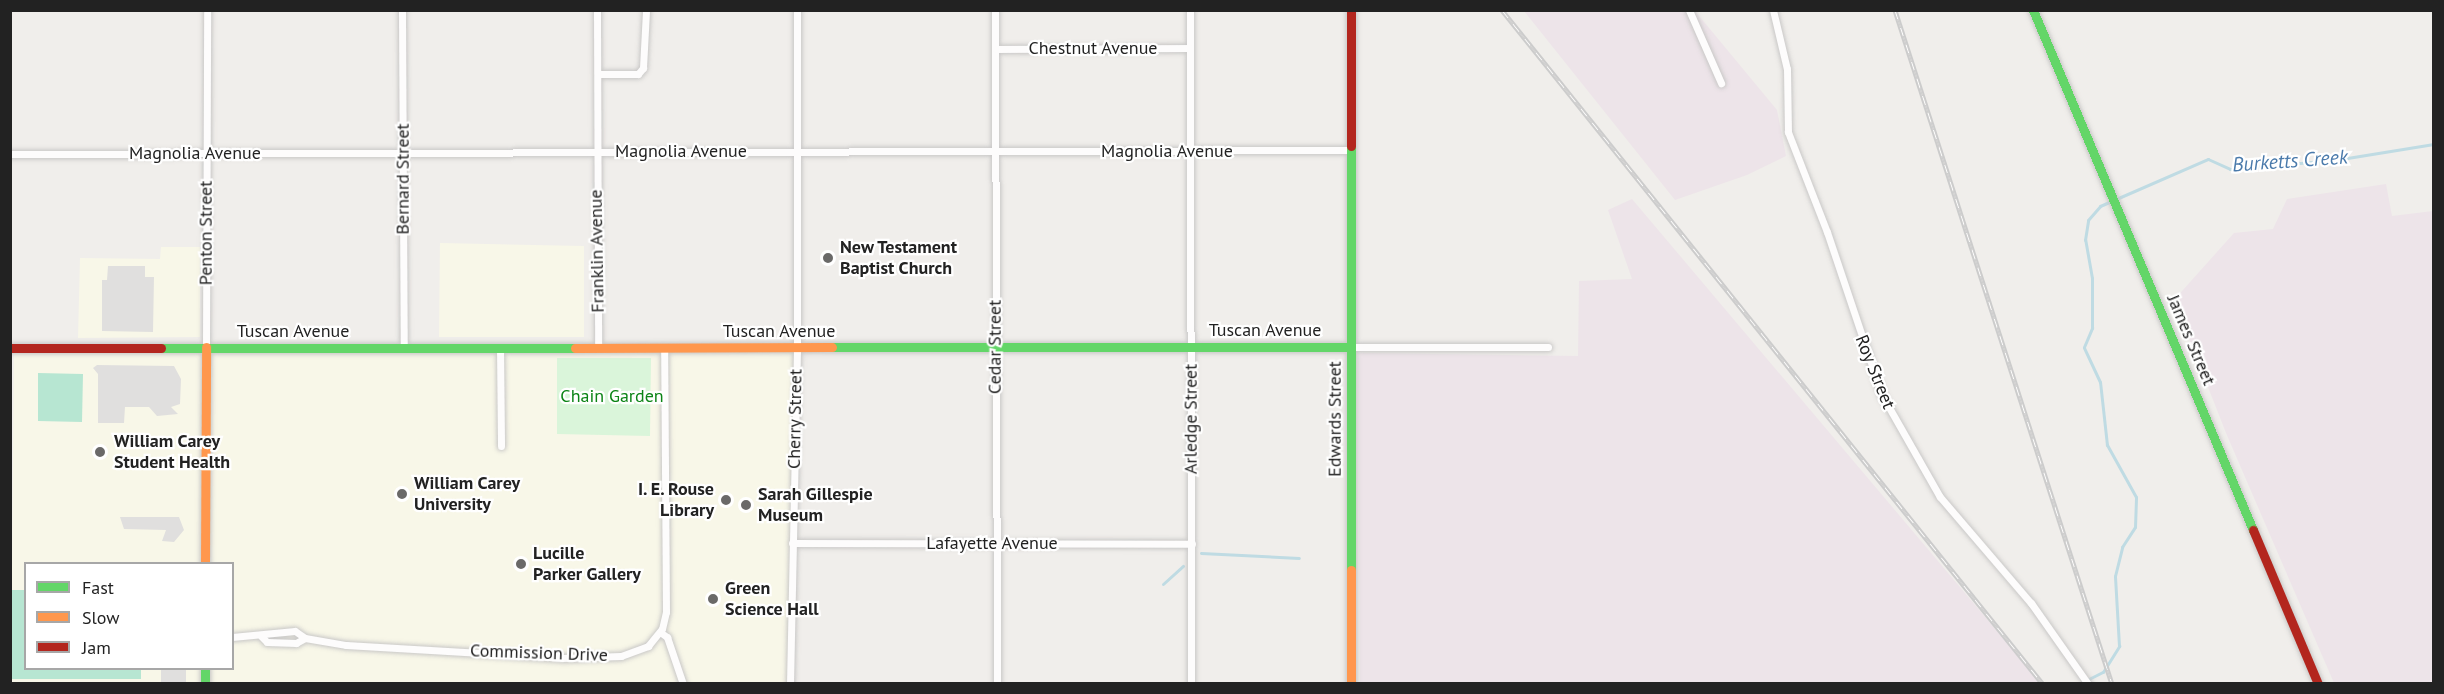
<!DOCTYPE html>
<html>
<head>
<meta charset="utf-8">
<style>
  body { margin:0 }
  #map { position:relative; width:2444px; height:694px; overflow:hidden; background:#f0eeeb; font-family:"PT Sans",sans-serif }
  div>[style] { position:absolute }
  [style*='--x'] { left:calc(var(--x)*1px); top:calc(var(--y)*1px); width:calc(var(--w)*1px); rotate:calc(var(--a)*1deg) }
  .industrial>* { inset:0; background:#ede4e9 }
  .education>* { inset:0; background:#f8f7e8 }
  .park>* { inset:0; background:#daf5da }
  .pitch>* { inset:0; background:#b7e6d2 }
  .parking>* { inset:0; background:#e0dfde }
  .stream>* { height:3px; margin:-1.5px; padding:0 1.5px; transform-origin:1.5px; border-radius:1.5px; background:#bfdbe3 }
  .roads { filter:drop-shadow(0 0 2px #c9c8c7) drop-shadow(0 0 2px #c9c8c7) }
  .street>* { height:7px; margin:-3.5px; padding:0 3.5px; transform-origin:3.5px; border-radius:3.5px; background:#fdfcfc }
  .fast>* { height:9px; margin:-4.5px; padding:0 4.5px; transform-origin:4.5px; border-radius:4.5px; background:#63d668 }
  .slow>* { height:9px; margin:-4.5px; padding:0 4.5px; transform-origin:4.5px; border-radius:4.5px; background:#ff974d }
  .jam>* { height:9px; margin:-4.5px; padding:0 4.5px; transform-origin:4.5px; border-radius:4.5px; background:#b3261e }
  .rail>* { height:5px; margin-top:-2.5px; transform-origin:0; background:repeating-linear-gradient(90deg,#fff 0 9px,#ccc 0 18px); box-sizing:border-box; border-block:2px solid #ccc }
  .dots>* { width:16px; height:16px; translate:-50% -50%; box-sizing:border-box; border:3px solid #fff; border-radius:50% }
  span { translate:-50% -50%; white-space:nowrap; text-align:center; line-height:1.15; -webkit-text-stroke:4.5px #fff; paint-order:stroke }
  .street-label { font-size:18px; color:#222 }
  .poi-label { font-size:18px; color:#222; font-weight:700 }
  .left { translate:0 -50%; text-align:left }
  .right { translate:-100% -50%; text-align:right }
  .park-label { font-size:18px; color:#0c8416 }
  .water-label { font-size:20px; color:#4a7aab; font-style:italic }
  .frame { position:absolute; inset:0; border:12px solid #222; pointer-events:none }
  .legend { position:absolute; left:24px; top:562px; width:210px; height:108px; box-sizing:border-box; background:#fff; border:2px solid #a7a7a7; margin:0; padding:8px 10px; list-style:none; font-size:18px; color:#222 }
  .legend li { display:flex; align-items:center; gap:12px; height:30px }
  .legend b { width:30px; border:2px solid #a7a7a7 }
</style>
</head>
<body>
<div id="map">
  <div class="industrial">
    <i style="clip-path:polygon(1524px 11px,1695px 11px,1777px 110px,1786px 156px,1747px 175px,1675px 200px)"></i>
    <i style="clip-path:polygon(2386px 184px,2392px 216px,2433px 211px,2433px 683px,2334px 683px,2226px 433px,2174px 300px,2234px 233px,2273px 229px,2287px 199px)"></i>
    <i style="clip-path:polygon(1632px 199px,2041px 683px,1360px 683px,1358px 353px,1578px 356px,1579px 281px,1632px 279px,1608px 210px)"></i>
  </div>
  <div class="education">
    <i style="clip-path:polygon(440px 243px,584px 246px,584px 337px,439px 337px)"></i>
    <i style="clip-path:polygon(161px 247px,200px 247px,200px 337px,78px 338px,80px 258px,160px 259px)"></i>
    <i style="clip-path:polygon(evenodd,797px 347px,789px 683px,11px 683px,14px 348px,797px 347px,26px 564px,232px 564px,232px 668px,26px 668px,26px 564px)"></i>
  </div>
  <div class="park">
    <i style="clip-path:polygon(557px 358px,651px 358px,650px 436px,557px 434px)"></i>
  </div>
  <div class="pitch">
    <i style="clip-path:polygon(38px 373px,83px 374px,82px 422px,38px 421px)"></i>
    <i style="clip-path:polygon(11px 590px,25px 590px,26px 668px,141px 669px,141px 679px,11px 679px)"></i>
  </div>
  <div class="parking">
    <i style="clip-path:polygon(108px 266px,145px 266px,145px 277px,154px 277px,153px 332px,102px 331px,102px 280px,107px 280px)"></i>
    <i style="clip-path:polygon(97px 365px,174px 366px,181px 379px,180px 404px,171px 407px,178px 414px,157px 416px,149px 407px,125px 407px,124px 423px,98px 423px,98px 374px,93px 368px)"></i>
    <i style="clip-path:polygon(120px 517px,179px 517px,184px 530px,174px 542px,162px 541px,166px 530px,124px 529px)"></i>
    <i style="clip-path:polygon(161px 669px,186px 669px,186px 683px,161px 683px)"></i>
  </div>
  <div class="stream">
    <i style="--x:1201;--y:553;--w:98;--a:2.9"></i>
    <i style="--x:1163;--y:584;--w:27;--a:-42"></i>
    <i style="--x:2079;--y:684;--w:27;--a:-27"></i>
    <i style="--x:2103;--y:672;--w:31;--a:-58"></i>
    <i style="--x:2119;--y:646;--w:70;--a:-93.3"></i>
    <i style="--x:2115;--y:576;--w:30;--a:-76"></i>
    <i style="--x:2122;--y:547;--w:24;--a:-57"></i>
    <i style="--x:2135;--y:527;--w:30;--a:-88"></i>
    <i style="--x:2136;--y:497;--w:60;--a:-119.1"></i>
    <i style="--x:2107;--y:445;--w:63;--a:-96.3"></i>
    <i style="--x:2100;--y:382;--w:38;--a:-115"></i>
    <i style="--x:2084;--y:347;--w:21;--a:-67"></i>
    <i style="--x:2092;--y:328;--w:50;--a:-90"></i>
    <i style="--x:2092;--y:278;--w:39;--a:-100"></i>
    <i style="--x:2085;--y:240;--w:20;--a:-81"></i>
    <i style="--x:2088;--y:220;--w:18;--a:-49"></i>
    <i style="--x:2100;--y:206;--w:118;--a:-23.5"></i>
    <i style="--x:2208;--y:159;--w:24;--a:24"></i>
    <i style="--x:2230;--y:169;--w:105;--a:-4.9"></i>
    <i style="--x:2335;--y:160;--w:100;--a:-9.2"></i>
  </div>
  <div class="roads">
    <div class="street">
      <i style="--x:402;--y:10;--w:337;--a:89.7"></i>
      <i style="--x:597;--y:10;--w:338;--a:89.8"></i>
      <i style="--x:995;--y:10;--w:674;--a:89.83"></i>
      <i style="--x:1190;--y:10;--w:674;--a:89.91"></i>
      <i style="--x:1689;--y:10;--w:80;--a:66.3"></i>
      <i style="--x:1773;--y:10;--w:61;--a:76.7"></i>
      <i style="--x:1787;--y:69;--w:63;--a:89.1"></i>
      <i style="--x:1788;--y:132;--w:107;--a:68.7"></i>
      <i style="--x:1827;--y:232;--w:172;--a:71.4"></i>
      <i style="--x:1882;--y:395;--w:117;--a:60.4"></i>
      <i style="--x:1940;--y:497;--w:140;--a:49.4"></i>
      <i style="--x:2031;--y:603;--w:99;--a:54.9"></i>
      <i style="--x:996;--y:49;--w:194;--a:-0.3"></i>
      <i style="--x:598;--y:74;--w:40;--a:0"></i>
      <i style="--x:638;--y:74;--w:8;--a:-50"></i>
      <i style="--x:643;--y:68;--w:58;--a:-87"></i>
      <i style="--x:10;--y:154;--w:1341;--a:-0.17"></i>
      <i style="--x:206;--y:347;--w:337;--a:-89.8"></i>
      <i style="--x:500;--y:347;--w:99;--a:89.4"></i>
      <i style="--x:1351;--y:347;--w:197;--a:0"></i>
      <i style="--x:792;--y:543;--w:400;--a:0.1"></i>
      <i style="--x:660;--y:632;--w:9;--a:36"></i>
      <i style="--x:667;--y:637;--w:50;--a:71.2"></i>
      <i style="--x:261;--y:636;--w:8;--a:45"></i>
      <i style="--x:267;--y:642;--w:29;--a:2"></i>
      <i style="--x:296;--y:643;--w:10;--a:-29"></i>
      <i style="--x:232;--y:637;--w:63;--a:-5.4"></i>
      <i style="--x:295;--y:631;--w:12;--a:35"></i>
      <i style="--x:305;--y:638;--w:42;--a:9.7"></i>
      <i style="--x:346;--y:645;--w:216;--a:3.4"></i>
      <i style="--x:562;--y:658;--w:59;--a:-1.9"></i>
      <i style="--x:621;--y:656;--w:29;--a:-20"></i>
      <i style="--x:648;--y:646;--w:22;--a:-51"></i>
      <i style="--x:662;--y:629;--w:17;--a:-77"></i>
      <i style="--x:666;--y:612;--w:265;--a:-90.4"></i>
      <i style="--x:790;--y:684;--w:337;--a:-88.8"></i>
      <i style="--x:797;--y:347;--w:337;--a:-90"></i>
    </div>
    <div class="fast">
      <i style="--x:2033;--y:10;--w:565;--a:67.07"></i>
      <i style="--x:1351;--y:146;--w:424;--a:90"></i>
      <i style="--x:832;--y:347;--w:519;--a:0"></i>
      <i style="--x:161;--y:348;--w:414;--a:0"></i>
      <i style="--x:205;--y:668;--w:16;--a:90"></i>
    </div>
    <div class="slow">
      <i style="--x:575;--y:348;--w:257;--a:-0.2"></i>
      <i style="--x:205;--y:564;--w:217;--a:-89.7"></i>
      <i style="--x:1351;--y:570;--w:114;--a:90"></i>
    </div>
    <div class="jam">
      <i style="--x:1351;--y:10;--w:136;--a:90"></i>
      <i style="--x:10;--y:348;--w:151;--a:0"></i>
      <i style="--x:2253;--y:530;--w:167;--a:67.1"></i>
    </div>
  </div>
  <div class="rail">
    <i style="--x:1502;--y:10;--w:864;--a:51.25"></i>
    <i style="--x:1895;--y:10;--w:708;--a:72.15"></i>
  </div>
  <div class="dots">
    <i style="left:828px;top:258px;background:#6a6968"></i>
    <i style="left:100px;top:452px;background:#6a6968"></i>
    <i style="left:402px;top:494px;background:#6a6968"></i>
    <i style="left:726px;top:500px;background:#6a6968"></i>
    <i style="left:746px;top:505px;background:#6a6968"></i>
    <i style="left:521px;top:564px;background:#6a6968"></i>
    <i style="left:713px;top:599px;background:#6a6968"></i>
  </div>
  <div class="street-label">
    <span style="left:1093px;top:48px">Chestnut Avenue</span>
    <span style="left:681px;top:151px">Magnolia Avenue</span>
    <span style="left:1167px;top:151px">Magnolia Avenue</span>
    <span style="left:195px;top:153px">Magnolia Avenue</span>
    <span style="left:403px;top:179px;rotate:-90deg">Bernard Street</span>
    <span style="left:206px;top:233px;rotate:-90deg">Penton Street</span>
    <span style="left:597px;top:251px;rotate:-91deg">Franklin Avenue</span>
    <span style="left:1265px;top:330px">Tuscan Avenue</span>
    <span style="left:293px;top:331px">Tuscan Avenue</span>
    <span style="left:779px;top:331px">Tuscan Avenue</span>
    <span style="left:2191px;top:340px;rotate:67deg">James Street</span>
    <span style="left:995px;top:347px;rotate:-90deg">Cedar Street</span>
    <span style="left:1875px;top:372px;rotate:68deg">Roy Street</span>
    <span style="left:795px;top:419px;rotate:-89deg">Cherry Street</span>
    <span style="left:1191px;top:419px;rotate:-90deg">Arledge Street</span>
    <span style="left:1335px;top:419px;rotate:-90deg">Edwards Street</span>
    <span style="left:992px;top:543px">Lafayette Avenue</span>
    <span style="left:539px;top:653px;rotate:2deg">Commission Drive</span>
  </div>
  <div class="poi-label">
    <span class="left" style="left:840px;top:258px">New Testament<br>Baptist Church</span>
    <span class="left" style="left:114px;top:452px">William Carey<br>Student Health</span>
    <span class="left" style="left:414px;top:494px">William Carey<br>University</span>
    <span class="right" style="left:714px;top:500px">I. E. Rouse<br>Library</span>
    <span class="left" style="left:758px;top:505px">Sarah Gillespie<br>Museum</span>
    <span class="left" style="left:533px;top:564px">Lucille<br>Parker Gallery</span>
    <span class="left" style="left:725px;top:599px">Green<br>Science Hall</span>
  </div>
  <div class="park-label">
    <span style="left:612px;top:396px">Chain Garden</span>
  </div>
  <div class="water-label">
    <span style="left:2290px;top:161px;rotate:-4deg">Burketts Creek</span>
  </div>
  <div class="frame"></div>
  <ul class="legend">
  <li><b style="height:8px;background:#63d668"></b>Fast</li>
  <li><b style="height:8px;background:#ff974d"></b>Slow</li>
  <li><b style="height:8px;background:#b3261e"></b>Jam</li>
  </ul>
</div>
</body>
</html>
